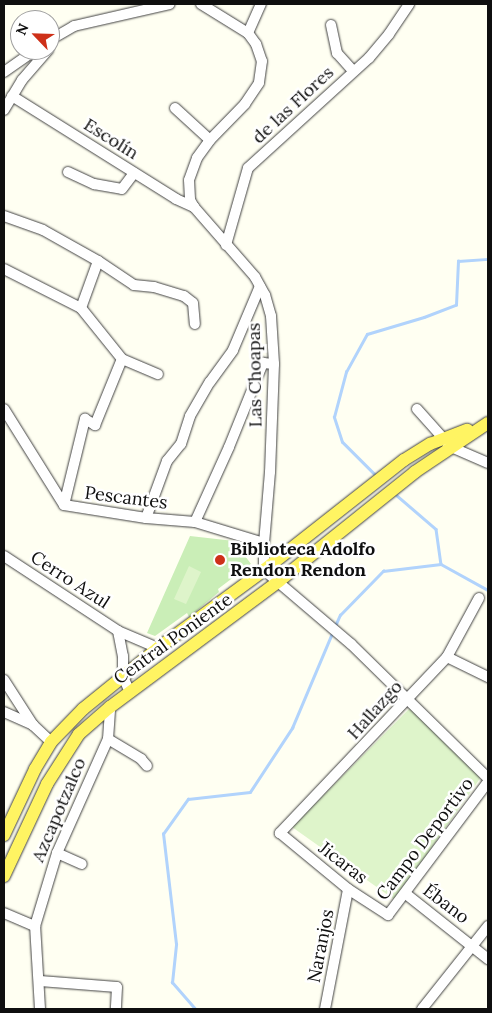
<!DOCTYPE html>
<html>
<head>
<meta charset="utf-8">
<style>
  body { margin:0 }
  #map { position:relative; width:492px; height:1013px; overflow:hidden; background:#fffff2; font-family:Lora,serif }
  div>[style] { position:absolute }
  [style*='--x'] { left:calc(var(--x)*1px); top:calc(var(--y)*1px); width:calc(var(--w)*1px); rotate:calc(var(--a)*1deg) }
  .green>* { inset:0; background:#caeeb7 }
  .pitch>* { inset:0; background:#def4ca }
  .stream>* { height:2.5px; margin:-1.25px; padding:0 1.25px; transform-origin:1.25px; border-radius:1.25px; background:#b1d3fc }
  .roads { filter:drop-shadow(0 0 1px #424242) drop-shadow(0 0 1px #424242) }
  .minor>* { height:10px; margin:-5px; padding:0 5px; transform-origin:5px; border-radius:5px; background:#fff }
  .major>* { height:12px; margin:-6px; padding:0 6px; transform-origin:6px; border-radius:6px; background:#fff462 }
  .dots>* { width:14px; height:14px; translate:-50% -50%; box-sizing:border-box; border:2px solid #fff; border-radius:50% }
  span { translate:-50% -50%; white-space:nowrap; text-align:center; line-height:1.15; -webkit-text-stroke:5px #fff; paint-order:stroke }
  .street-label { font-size:18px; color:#0f0f0f }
  .poi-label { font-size:18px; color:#0f0f0f; font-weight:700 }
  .left { translate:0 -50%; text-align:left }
  .frame { position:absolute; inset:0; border:5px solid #0f0f0f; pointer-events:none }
  .north { position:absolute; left:10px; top:10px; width:50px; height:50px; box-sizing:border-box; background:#fff; border:1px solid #9f9f9f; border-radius:50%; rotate:294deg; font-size:14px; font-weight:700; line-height:20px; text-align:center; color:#0f0f0f }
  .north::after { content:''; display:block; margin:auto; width:18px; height:22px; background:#ce3019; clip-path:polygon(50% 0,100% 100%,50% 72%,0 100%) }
</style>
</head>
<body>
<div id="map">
  <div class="green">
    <i style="clip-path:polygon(190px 536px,234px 541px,251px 564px,218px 589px,219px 592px,189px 617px,187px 613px,155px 636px,147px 633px)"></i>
  </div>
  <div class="pitch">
    <i style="clip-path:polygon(189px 566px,201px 572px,186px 604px,174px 599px)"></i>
    <i style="clip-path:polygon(413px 705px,481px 777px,395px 900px,292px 827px)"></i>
  </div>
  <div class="stream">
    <i style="--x:377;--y:477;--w:49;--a:-135"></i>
    <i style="--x:342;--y:442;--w:26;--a:-108"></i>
    <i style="--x:334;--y:417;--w:47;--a:-75.1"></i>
    <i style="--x:346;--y:372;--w:43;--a:-61.1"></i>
    <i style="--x:367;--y:334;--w:59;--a:-16.6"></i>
    <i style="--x:424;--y:317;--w:34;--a:-21"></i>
    <i style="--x:456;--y:305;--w:44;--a:-87.4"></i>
    <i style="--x:458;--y:261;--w:30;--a:-4"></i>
    <i style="--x:394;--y:493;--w:55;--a:40.6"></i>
    <i style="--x:436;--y:529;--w:35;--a:82"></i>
    <i style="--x:335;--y:626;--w:12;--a:-66"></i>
    <i style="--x:340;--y:615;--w:62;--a:-45.7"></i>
    <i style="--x:383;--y:571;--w:58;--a:-6.9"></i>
    <i style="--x:441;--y:564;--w:54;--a:29"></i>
    <i style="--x:195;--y:1009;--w:35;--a:-131"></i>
    <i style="--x:172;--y:983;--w:39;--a:-84"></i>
    <i style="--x:176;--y:944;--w:111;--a:-96.7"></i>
    <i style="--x:163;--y:834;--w:43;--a:-54.5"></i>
    <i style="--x:188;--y:799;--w:62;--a:-6.4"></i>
    <i style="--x:250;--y:792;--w:77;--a:-56.7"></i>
    <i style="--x:292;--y:728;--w:105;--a:-67.1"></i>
  </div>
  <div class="roads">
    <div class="minor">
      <i style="--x:201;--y:4;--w:55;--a:31.7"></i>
      <i style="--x:248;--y:33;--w:14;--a:54"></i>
      <i style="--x:256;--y:44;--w:18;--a:71"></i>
      <i style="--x:262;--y:61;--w:22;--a:98"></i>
      <i style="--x:259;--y:83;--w:25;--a:124"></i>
      <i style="--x:245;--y:104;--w:50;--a:134.2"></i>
      <i style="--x:210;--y:140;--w:22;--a:126"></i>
      <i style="--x:197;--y:158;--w:23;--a:110"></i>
      <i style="--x:189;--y:180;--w:20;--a:87"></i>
      <i style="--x:190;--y:200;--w:8;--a:60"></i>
      <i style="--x:194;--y:207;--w:93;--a:48.9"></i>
      <i style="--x:255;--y:277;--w:21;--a:61"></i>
      <i style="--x:265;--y:295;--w:22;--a:74"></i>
      <i style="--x:271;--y:316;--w:48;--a:86.4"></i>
      <i style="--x:274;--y:364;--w:108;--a:92.1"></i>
      <i style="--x:270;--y:472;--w:71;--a:94.8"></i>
      <i style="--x:264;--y:543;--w:27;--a:90"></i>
      <i style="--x:264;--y:570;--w:114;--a:40.4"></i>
      <i style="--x:351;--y:644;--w:192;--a:44.4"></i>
      <i style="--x:331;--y:25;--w:29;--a:78"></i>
      <i style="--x:337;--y:53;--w:24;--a:48"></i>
      <i style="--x:248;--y:33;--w:32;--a:-66"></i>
      <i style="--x:50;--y:40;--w:28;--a:-30"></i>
      <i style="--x:74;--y:26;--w:98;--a:-12.9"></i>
      <i style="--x:4;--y:72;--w:38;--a:-35"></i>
      <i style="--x:12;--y:96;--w:194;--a:32.1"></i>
      <i style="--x:176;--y:199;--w:20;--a:24"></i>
      <i style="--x:175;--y:108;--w:47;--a:42.4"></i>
      <i style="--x:4;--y:110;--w:35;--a:-59"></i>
      <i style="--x:22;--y:80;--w:40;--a:-49"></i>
      <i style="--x:68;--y:172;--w:29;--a:25"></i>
      <i style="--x:94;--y:184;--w:28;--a:10"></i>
      <i style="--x:122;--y:189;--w:20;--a:-53"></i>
      <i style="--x:4;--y:216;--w:41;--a:19.7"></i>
      <i style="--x:43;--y:230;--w:63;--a:29.4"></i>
      <i style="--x:98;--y:261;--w:43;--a:33.7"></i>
      <i style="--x:134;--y:285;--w:20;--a:6"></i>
      <i style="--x:154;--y:287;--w:31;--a:17"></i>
      <i style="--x:184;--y:296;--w:11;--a:38"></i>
      <i style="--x:193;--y:303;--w:21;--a:85"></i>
      <i style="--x:226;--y:245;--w:80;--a:-74.1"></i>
      <i style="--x:248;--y:168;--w:164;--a:-42.3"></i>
      <i style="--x:369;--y:58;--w:31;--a:-50"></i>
      <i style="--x:389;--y:34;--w:36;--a:-56"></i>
      <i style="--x:4;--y:269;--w:86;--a:26.9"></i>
      <i style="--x:81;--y:308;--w:65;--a:51.2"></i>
      <i style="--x:122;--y:359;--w:39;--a:23"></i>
      <i style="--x:81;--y:308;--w:50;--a:-70.1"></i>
      <i style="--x:4;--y:409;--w:113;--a:58"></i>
      <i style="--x:64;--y:505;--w:83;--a:9"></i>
      <i style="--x:146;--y:518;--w:49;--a:4.7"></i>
      <i style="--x:195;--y:522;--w:72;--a:16.9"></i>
      <i style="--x:417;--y:409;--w:51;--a:48.2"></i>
      <i style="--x:451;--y:447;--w:40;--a:23.4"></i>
      <i style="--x:64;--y:505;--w:89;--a:-76.3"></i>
      <i style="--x:85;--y:419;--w:12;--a:31"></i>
      <i style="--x:95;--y:425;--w:71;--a:-67.8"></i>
      <i style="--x:146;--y:518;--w:61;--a:-69.8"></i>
      <i style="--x:167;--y:461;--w:22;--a:-51"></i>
      <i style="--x:181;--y:444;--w:29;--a:-72"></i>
      <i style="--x:190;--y:416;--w:39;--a:-60"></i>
      <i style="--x:210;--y:382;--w:39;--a:-54"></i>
      <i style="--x:233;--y:350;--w:69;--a:-67.1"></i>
      <i style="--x:195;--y:522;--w:82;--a:-65.6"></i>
      <i style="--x:229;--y:447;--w:91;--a:-68"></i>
      <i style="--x:263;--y:363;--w:11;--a:5"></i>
      <i style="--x:4;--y:556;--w:136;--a:33.3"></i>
      <i style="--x:118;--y:631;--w:43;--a:23"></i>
      <i style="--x:479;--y:598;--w:67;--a:118.5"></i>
      <i style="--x:447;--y:657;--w:243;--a:133.5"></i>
      <i style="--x:280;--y:833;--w:88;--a:39.5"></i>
      <i style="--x:348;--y:889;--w:48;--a:33"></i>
      <i style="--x:388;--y:915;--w:166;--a:-53.1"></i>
      <i style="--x:118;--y:631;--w:25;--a:79"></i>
      <i style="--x:123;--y:656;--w:21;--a:90"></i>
      <i style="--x:123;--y:677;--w:17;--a:65"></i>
      <i style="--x:447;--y:657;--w:46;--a:26"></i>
      <i style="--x:4;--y:680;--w:54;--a:57.2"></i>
      <i style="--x:4;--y:712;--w:32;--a:24"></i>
      <i style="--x:33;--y:725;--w:25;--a:43"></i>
      <i style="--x:108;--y:739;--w:39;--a:31"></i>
      <i style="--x:141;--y:759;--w:9;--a:49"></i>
      <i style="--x:57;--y:853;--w:27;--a:24"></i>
      <i style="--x:406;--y:894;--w:105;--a:38.4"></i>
      <i style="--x:4;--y:913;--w:34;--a:23"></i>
      <i style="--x:40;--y:981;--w:77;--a:4.5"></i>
      <i style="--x:117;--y:987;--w:22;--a:93"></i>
      <i style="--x:40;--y:1009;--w:83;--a:-93.4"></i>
      <i style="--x:35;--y:926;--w:76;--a:-73.2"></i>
      <i style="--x:57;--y:853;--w:125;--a:-65.9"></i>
      <i style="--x:108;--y:739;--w:32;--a:-86"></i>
      <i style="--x:325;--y:1009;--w:122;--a:-79.1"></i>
      <i style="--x:422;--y:1009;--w:106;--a:-51.5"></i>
    </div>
    <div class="major">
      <i style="--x:4;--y:835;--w:73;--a:-64.8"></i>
      <i style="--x:35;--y:769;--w:31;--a:-59"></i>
      <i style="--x:51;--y:742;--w:46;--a:-45.9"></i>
      <i style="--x:83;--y:709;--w:97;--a:-39.1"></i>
      <i style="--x:158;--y:648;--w:132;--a:-36.3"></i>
      <i style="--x:264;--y:570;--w:178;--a:-38.2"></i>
      <i style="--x:404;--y:460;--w:31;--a:-32"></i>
      <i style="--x:430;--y:444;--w:40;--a:-21"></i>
      <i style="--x:4;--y:876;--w:102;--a:-64.9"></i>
      <i style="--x:47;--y:784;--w:59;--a:-57.4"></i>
      <i style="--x:79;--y:734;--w:41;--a:-41.1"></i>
      <i style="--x:110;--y:707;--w:211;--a:-36.7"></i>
      <i style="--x:279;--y:581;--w:174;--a:-38.7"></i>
      <i style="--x:415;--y:472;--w:88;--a:-33.9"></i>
    </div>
  </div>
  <div class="dots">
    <i style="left:220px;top:560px;background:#ce3019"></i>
  </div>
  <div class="street-label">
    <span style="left:293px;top:105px;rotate:-43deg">de las Flores</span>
    <span style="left:111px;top:139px;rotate:32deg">Escolín</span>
    <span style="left:255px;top:375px;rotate:-91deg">Las Choapas</span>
    <span style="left:126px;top:498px;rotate:7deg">Pescantes</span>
    <span style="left:70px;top:580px;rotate:33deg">Cerro Azul</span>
    <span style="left:173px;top:639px;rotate:-36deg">Central Poniente</span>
    <span style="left:375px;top:710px;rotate:-48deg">Hallazgo</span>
    <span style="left:59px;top:810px;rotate:-67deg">Azcapotzalco</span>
    <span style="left:425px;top:839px;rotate:-53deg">Campo Deportivo</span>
    <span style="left:343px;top:863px;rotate:38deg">Jicaras</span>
    <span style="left:446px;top:904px;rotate:37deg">Ébano</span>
    <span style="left:321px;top:946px;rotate:-79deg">Naranjos</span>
  </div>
  <div class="poi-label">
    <span class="left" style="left:230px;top:560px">Biblioteca Adolfo<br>Rendon Rendon</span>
  </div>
  <div class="frame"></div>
  <div class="north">N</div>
</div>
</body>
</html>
